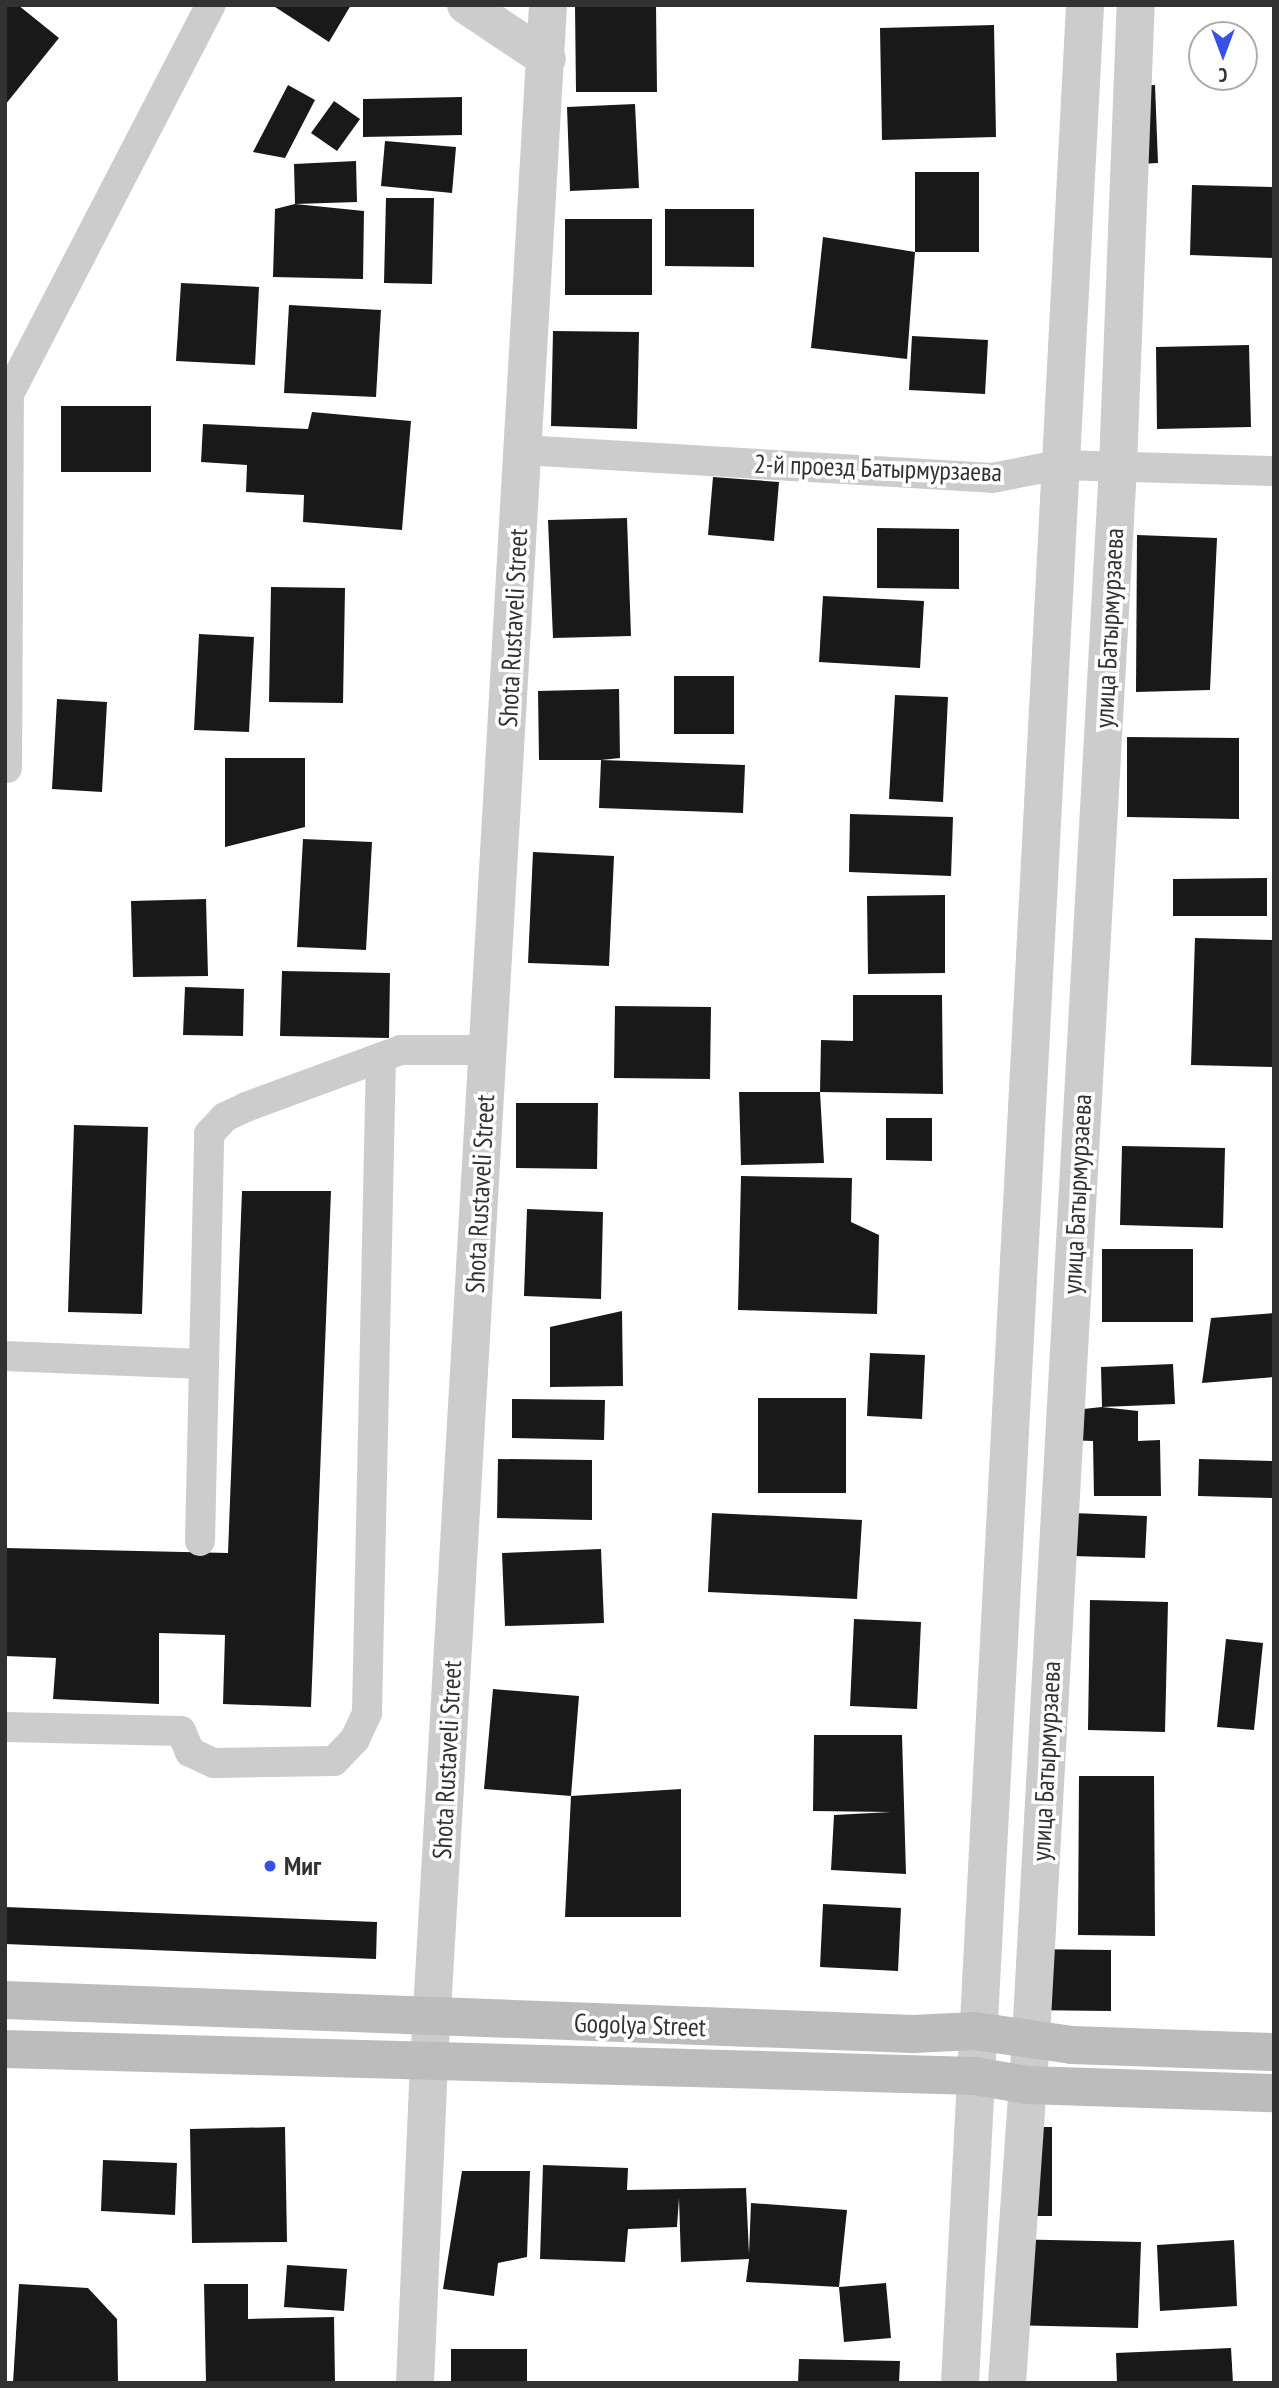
<!DOCTYPE html>
<html>
<head>
<meta charset="utf-8">
<style>
  body { margin:0 }
  #map { position:relative; width:1279px; height:2388px; overflow:hidden; background:#fff; font-family:"PT Sans Narrow",sans-serif }
  div>[style] { position:absolute }
  [style*='--x'] { left:calc(var(--x)*1px); top:calc(var(--y)*1px); width:calc(var(--w)*1px); rotate:calc(var(--a)*1deg) }
  .building>* { inset:0; background:#191919 }
  .lane>* { height:30px; margin:-15px; padding:0 15px; transform-origin:15px; border-radius:15px; background:#ccc }
  .street>* { height:38px; margin:-19px; padding:0 19px; transform-origin:19px; border-radius:19px; background:#ccc }
  .secondary>* { height:38px; margin:-19px; padding:0 19px; transform-origin:19px; border-radius:19px; background:#bcbcbc }
  .dots>* { width:19px; height:19px; translate:-50% -50%; box-sizing:border-box; border:4px solid #fff; border-radius:50% }
  span { translate:-50% -50%; white-space:nowrap; text-align:center; line-height:1.15; -webkit-text-stroke:7px #fff; paint-order:stroke }
  .street-label { font-size:26px; color:#323232 }
  .poi-label { font-size:26px; color:#323232; font-weight:700 }
  .left { translate:0 -50%; text-align:left }
  .frame { position:absolute; inset:0; border:7px solid #323232; pointer-events:none }
  .north { position:absolute; left:1188px; top:21px; width:70px; height:70px; box-sizing:border-box; background:#fff; border:2px solid #adadad; border-radius:50%; rotate:180deg; font-size:19px; font-weight:700; line-height:28px; text-align:center; color:#323232 }
  .north::after { content:''; display:block; margin:auto; width:24px; height:32px; background:#3851e5; clip-path:polygon(50% 0,100% 100%,50% 72%,0 100%) }
</style>
</head>
<body>
<div id="map">
  <div class="building">
    <i style="clip-path:polygon(5px 5px,18px 5px,59px 38px,5px 105px)"></i>
    <i style="clip-path:polygon(272px 5px,351px 5px,329px 42px)"></i>
    <i style="clip-path:polygon(575px 5px,656px 5px,657px 92px,576px 92px)"></i>
    <i style="clip-path:polygon(994px 25px,996px 137px,882px 140px,880px 28px)"></i>
    <i style="clip-path:polygon(288px 85px,315px 100px,285px 158px,253px 152px)"></i>
    <i style="clip-path:polygon(1155px 85px,1158px 163px,1121px 165px,1118px 87px)"></i>
    <i style="clip-path:polygon(462px 97px,462px 135px,363px 137px,363px 99px)"></i>
    <i style="clip-path:polygon(334px 101px,360px 119px,337px 151px,311px 133px)"></i>
    <i style="clip-path:polygon(635px 104px,639px 188px,570px 191px,567px 107px)"></i>
    <i style="clip-path:polygon(385px 141px,456px 147px,452px 193px,381px 186px)"></i>
    <i style="clip-path:polygon(356px 161px,357px 202px,295px 204px,364px 211px,363px 279px,273px 277px,275px 209px,295px 204px,294px 164px)"></i>
    <i style="clip-path:polygon(915px 172px,979px 172px,979px 252px,915px 252px)"></i>
    <i style="clip-path:polygon(1192px 185px,1274px 187px,1274px 258px,1190px 255px)"></i>
    <i style="clip-path:polygon(386px 198px,434px 198px,432px 284px,384px 283px)"></i>
    <i style="clip-path:polygon(665px 209px,754px 209px,754px 267px,665px 266px)"></i>
    <i style="clip-path:polygon(565px 219px,652px 219px,652px 295px,565px 295px)"></i>
    <i style="clip-path:polygon(823px 237px,915px 252px,907px 359px,811px 348px)"></i>
    <i style="clip-path:polygon(181px 283px,259px 287px,255px 365px,176px 361px)"></i>
    <i style="clip-path:polygon(289px 305px,381px 310px,376px 397px,284px 393px)"></i>
    <i style="clip-path:polygon(553px 331px,639px 332px,637px 429px,551px 426px)"></i>
    <i style="clip-path:polygon(912px 336px,988px 340px,985px 394px,909px 390px)"></i>
    <i style="clip-path:polygon(1249px 345px,1251px 427px,1157px 429px,1156px 347px)"></i>
    <i style="clip-path:polygon(61px 406px,151px 406px,151px 472px,61px 472px)"></i>
    <i style="clip-path:polygon(312px 412px,411px 421px,402px 530px,303px 522px,304px 495px,246px 492px,247px 465px,201px 462px,203px 424px,308px 429px)"></i>
    <i style="clip-path:polygon(713px 477px,779px 482px,774px 541px,708px 535px)"></i>
    <i style="clip-path:polygon(627px 518px,631px 636px,553px 638px,548px 520px)"></i>
    <i style="clip-path:polygon(877px 528px,959px 529px,959px 589px,877px 588px)"></i>
    <i style="clip-path:polygon(1137px 535px,1217px 538px,1210px 690px,1136px 692px)"></i>
    <i style="clip-path:polygon(271px 587px,345px 588px,343px 703px,269px 702px)"></i>
    <i style="clip-path:polygon(823px 596px,924px 601px,920px 668px,819px 662px)"></i>
    <i style="clip-path:polygon(199px 634px,254px 637px,249px 732px,194px 730px)"></i>
    <i style="clip-path:polygon(674px 676px,734px 676px,734px 734px,674px 734px)"></i>
    <i style="clip-path:polygon(619px 689px,620px 758px,601px 760px,745px 765px,743px 813px,599px 808px,601px 760px,539px 760px,538px 691px)"></i>
    <i style="clip-path:polygon(895px 695px,948px 697px,943px 802px,889px 799px)"></i>
    <i style="clip-path:polygon(57px 699px,107px 702px,102px 792px,52px 789px)"></i>
    <i style="clip-path:polygon(1127px 737px,1239px 738px,1239px 819px,1127px 817px)"></i>
    <i style="clip-path:polygon(225px 758px,305px 758px,305px 827px,225px 847px)"></i>
    <i style="clip-path:polygon(850px 814px,953px 817px,951px 876px,849px 872px)"></i>
    <i style="clip-path:polygon(303px 839px,372px 842px,366px 950px,297px 947px)"></i>
    <i style="clip-path:polygon(533px 852px,614px 856px,609px 966px,528px 963px)"></i>
    <i style="clip-path:polygon(1267px 878px,1267px 916px,1173px 916px,1173px 879px)"></i>
    <i style="clip-path:polygon(945px 895px,945px 973px,868px 974px,867px 896px)"></i>
    <i style="clip-path:polygon(206px 899px,208px 976px,133px 977px,131px 901px)"></i>
    <i style="clip-path:polygon(1195px 938px,1274px 940px,1274px 1067px,1191px 1065px)"></i>
    <i style="clip-path:polygon(282px 971px,390px 973px,389px 1038px,280px 1036px)"></i>
    <i style="clip-path:polygon(185px 987px,244px 989px,243px 1036px,183px 1035px)"></i>
    <i style="clip-path:polygon(853px 995px,942px 995px,943px 1094px,820px 1092px,824px 1163px,741px 1165px,739px 1092px,820px 1092px,821px 1040px,853px 1041px)"></i>
    <i style="clip-path:polygon(615px 1006px,711px 1007px,710px 1079px,614px 1078px)"></i>
    <i style="clip-path:polygon(516px 1103px,598px 1103px,597px 1169px,516px 1168px)"></i>
    <i style="clip-path:polygon(886px 1118px,932px 1118px,932px 1161px,886px 1160px)"></i>
    <i style="clip-path:polygon(74px 1125px,148px 1127px,142px 1314px,68px 1312px)"></i>
    <i style="clip-path:polygon(1122px 1146px,1225px 1148px,1223px 1228px,1120px 1225px)"></i>
    <i style="clip-path:polygon(741px 1176px,852px 1178px,851px 1222px,879px 1235px,877px 1314px,738px 1310px)"></i>
    <i style="clip-path:polygon(242px 1191px,331px 1191px,311px 1707px,223px 1704px,225px 1635px,159px 1633px,159px 1704px,53px 1699px,56px 1658px,5px 1656px,5px 1548px,228px 1553px)"></i>
    <i style="clip-path:polygon(527px 1209px,603px 1212px,601px 1299px,524px 1296px)"></i>
    <i style="clip-path:polygon(1102px 1249px,1193px 1249px,1193px 1322px,1102px 1322px)"></i>
    <i style="clip-path:polygon(622px 1311px,623px 1386px,550px 1387px,550px 1327px)"></i>
    <i style="clip-path:polygon(1274px 1313px,1274px 1377px,1202px 1383px,1211px 1318px)"></i>
    <i style="clip-path:polygon(870px 1353px,925px 1355px,922px 1419px,867px 1416px)"></i>
    <i style="clip-path:polygon(1173px 1364px,1175px 1404px,1102px 1407px,1138px 1411px,1138px 1441px,1160px 1440px,1161px 1496px,1094px 1496px,1093px 1441px,1065px 1440px,1065px 1411px,1102px 1407px,1101px 1367px)"></i>
    <i style="clip-path:polygon(758px 1398px,846px 1398px,846px 1493px,758px 1493px)"></i>
    <i style="clip-path:polygon(512px 1399px,605px 1400px,604px 1440px,512px 1438px)"></i>
    <i style="clip-path:polygon(498px 1459px,592px 1460px,592px 1520px,497px 1518px)"></i>
    <i style="clip-path:polygon(1199px 1459px,1274px 1461px,1274px 1498px,1198px 1496px)"></i>
    <i style="clip-path:polygon(712px 1513px,862px 1520px,857px 1599px,708px 1592px)"></i>
    <i style="clip-path:polygon(1073px 1513px,1147px 1516px,1145px 1558px,1071px 1556px)"></i>
    <i style="clip-path:polygon(601px 1549px,604px 1623px,505px 1626px,502px 1553px)"></i>
    <i style="clip-path:polygon(1090px 1600px,1168px 1602px,1165px 1732px,1088px 1730px)"></i>
    <i style="clip-path:polygon(854px 1619px,921px 1622px,917px 1709px,850px 1706px)"></i>
    <i style="clip-path:polygon(1226px 1639px,1263px 1643px,1254px 1730px,1217px 1727px)"></i>
    <i style="clip-path:polygon(493px 1689px,579px 1696px,571px 1796px,681px 1789px,681px 1917px,565px 1917px,571px 1796px,484px 1789px)"></i>
    <i style="clip-path:polygon(814px 1735px,902px 1735px,906px 1874px,831px 1870px,834px 1815px,891px 1812px,813px 1811px)"></i>
    <i style="clip-path:polygon(1079px 1776px,1154px 1776px,1155px 1936px,1078px 1935px)"></i>
    <i style="clip-path:polygon(823px 1904px,901px 1908px,898px 1971px,820px 1967px)"></i>
    <i style="clip-path:polygon(5px 1907px,377px 1922px,376px 1959px,5px 1944px)"></i>
    <i style="clip-path:polygon(1024px 1949px,1111px 1950px,1111px 2011px,1023px 2010px)"></i>
    <i style="clip-path:polygon(285px 2127px,287px 2242px,192px 2243px,190px 2129px)"></i>
    <i style="clip-path:polygon(1006px 2127px,1052px 2127px,1052px 2216px,1005px 2216px)"></i>
    <i style="clip-path:polygon(103px 2160px,177px 2163px,175px 2215px,101px 2211px)"></i>
    <i style="clip-path:polygon(543px 2165px,628px 2168px,627px 2190px,746px 2188px,749px 2254px,751px 2203px,847px 2210px,839px 2287px,746px 2282px,749px 2259px,681px 2262px,679px 2198px,677px 2227px,628px 2229px,625px 2262px,540px 2259px)"></i>
    <i style="clip-path:polygon(462px 2171px,530px 2171px,527px 2257px,498px 2263px,494px 2296px,443px 2289px)"></i>
    <i style="clip-path:polygon(1008px 2239px,1141px 2242px,1138px 2328px,1005px 2325px)"></i>
    <i style="clip-path:polygon(1234px 2240px,1237px 2306px,1160px 2311px,1157px 2245px)"></i>
    <i style="clip-path:polygon(287px 2265px,347px 2269px,344px 2311px,284px 2307px)"></i>
    <i style="clip-path:polygon(886px 2283px,891px 2338px,844px 2342px,839px 2287px)"></i>
    <i style="clip-path:polygon(19px 2284px,88px 2288px,117px 2319px,118px 2383px,13px 2383px)"></i>
    <i style="clip-path:polygon(204px 2284px,248px 2284px,248px 2319px,334px 2317px,335px 2383px,206px 2383px)"></i>
    <i style="clip-path:polygon(1231px 2348px,1233px 2383px,1117px 2383px,1116px 2353px)"></i>
    <i style="clip-path:polygon(451px 2349px,527px 2349px,527px 2383px,451px 2383px)"></i>
    <i style="clip-path:polygon(799px 2359px,900px 2361px,899px 2383px,798px 2383px)"></i>
  </div>
  <div class="lane">
    <i style="--x:523;--y:450;--w:470;--a:3.4"></i>
    <i style="--x:992;--y:478;--w:68;--a:-11"></i>
    <i style="--x:1059;--y:465;--w:215;--a:1.6"></i>
    <i style="--x:7;--y:768;--w:374;--a:-89.7"></i>
    <i style="--x:9;--y:394;--w:438;--a:-62.6"></i>
    <i style="--x:5;--y:1356;--w:197;--a:2.3"></i>
    <i style="--x:200;--y:1541;--w:407;--a:-88.7"></i>
    <i style="--x:209;--y:1134;--w:23;--a:-47"></i>
    <i style="--x:225;--y:1117;--w:23;--a:-25"></i>
    <i style="--x:246;--y:1107;--w:165;--a:-20.2"></i>
    <i style="--x:401;--y:1050;--w:87;--a:0"></i>
    <i style="--x:5;--y:1727;--w:176;--a:1.3"></i>
    <i style="--x:181;--y:1731;--w:23;--a:67"></i>
    <i style="--x:190;--y:1752;--w:26;--a:25"></i>
    <i style="--x:214;--y:1763;--w:120;--a:-1"></i>
    <i style="--x:334;--y:1761;--w:30;--a:-46"></i>
    <i style="--x:355;--y:1739;--w:29;--a:-65"></i>
    <i style="--x:367;--y:1713;--w:655;--a:-88.78"></i>
  </div>
  <div class="street">
    <i style="--x:466;--y:5;--w:97;--a:33.7"></i>
    <i style="--x:415;--y:2383;--w:320;--a:-87.5"></i>
    <i style="--x:429;--y:2063;--w:2061;--a:-86.69"></i>
    <i style="--x:960;--y:2383;--w:2381;--a:-86.99"></i>
    <i style="--x:1007;--y:2383;--w:347;--a:-86"></i>
    <i style="--x:1031;--y:2037;--w:1573;--a:-86.83"></i>
    <i style="--x:1118;--y:466;--w:461;--a:-87.8"></i>
  </div>
  <div class="secondary">
    <i style="--x:5;--y:2000;--w:909;--a:2.14"></i>
    <i style="--x:913;--y:2034;--w:62;--a:-2.8"></i>
    <i style="--x:975;--y:2031;--w:98;--a:8.2"></i>
    <i style="--x:1072;--y:2045;--w:202;--a:2"></i>
    <i style="--x:5;--y:2049;--w:970;--a:1.59"></i>
    <i style="--x:975;--y:2076;--w:53;--a:9.8"></i>
    <i style="--x:1027;--y:2085;--w:247;--a:1.9"></i>
  </div>
  <div class="dots">
    <i style="left:270px;top:1866px;background:#3851e5"></i>
  </div>
  <div class="street-label">
    <span style="left:878px;top:468px;rotate:2deg">2-й проезд Батырмурзаева</span>
    <span style="left:513px;top:628px;rotate:-87deg">Shota Rustaveli Street</span>
    <span style="left:1109px;top:628px;rotate:-87deg">улица Батырмурзаева</span>
    <span style="left:480px;top:1194px;rotate:-87deg">Shota Rustaveli Street</span>
    <span style="left:1077px;top:1194px;rotate:-87deg">улица Батырмурзаева</span>
    <span style="left:447px;top:1760px;rotate:-87deg">Shota Rustaveli Street</span>
    <span style="left:1046px;top:1761px;rotate:-87deg">улица Батырмурзаева</span>
    <span style="left:640px;top:2025px;rotate:2deg">Gogolya Street</span>
  </div>
  <div class="poi-label">
    <span class="left" style="left:284px;top:1866px">Миг</span>
  </div>
  <div class="frame"></div>
  <div class="north">С</div>
</div>
</body>
</html>
